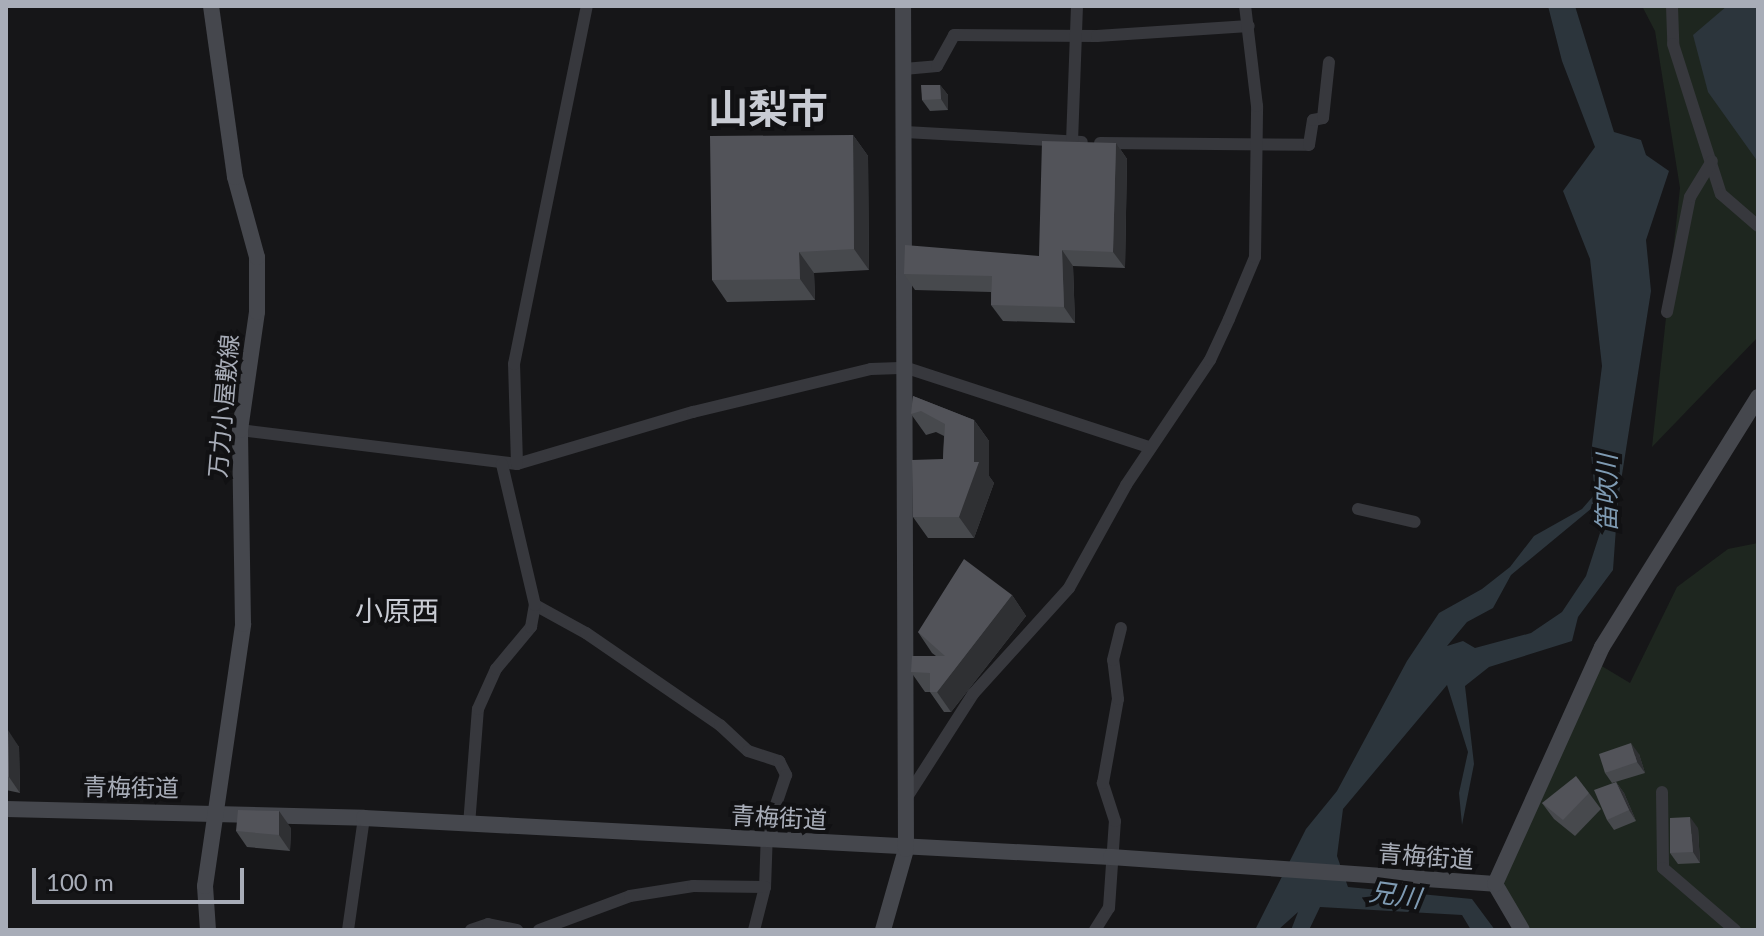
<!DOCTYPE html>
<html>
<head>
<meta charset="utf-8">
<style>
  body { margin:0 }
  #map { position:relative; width:1764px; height:936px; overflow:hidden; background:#161618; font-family:Lato,"Noto Sans JP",sans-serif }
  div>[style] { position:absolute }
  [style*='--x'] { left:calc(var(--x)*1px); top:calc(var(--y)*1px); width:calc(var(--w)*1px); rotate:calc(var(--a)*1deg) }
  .green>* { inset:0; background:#1e261f }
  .water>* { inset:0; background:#2c353c }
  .street>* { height:12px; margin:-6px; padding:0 6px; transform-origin:6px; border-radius:6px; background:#37383d }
  .secondary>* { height:16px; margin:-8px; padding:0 8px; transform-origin:8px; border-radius:8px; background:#45474d }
  .wall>* { inset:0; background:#47494d }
  .shaded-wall>* { inset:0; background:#2f3033 }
  .building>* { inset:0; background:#525359 }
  span { translate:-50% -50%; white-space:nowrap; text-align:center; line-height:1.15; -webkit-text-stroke:8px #111113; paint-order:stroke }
  .street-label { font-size:24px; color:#a8adb8 }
  .water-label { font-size:26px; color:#7f9bb3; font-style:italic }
  .quarter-label { font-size:28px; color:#c9ccd4 }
  .town-label { font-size:40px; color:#c9ccd4; font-weight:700 }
  .frame { position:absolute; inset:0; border:8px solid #a8adb8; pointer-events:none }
  .scale { position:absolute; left:32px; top:868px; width:212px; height:36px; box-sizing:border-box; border:4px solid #a8adb8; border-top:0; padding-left:10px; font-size:24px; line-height:28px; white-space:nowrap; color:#a8adb8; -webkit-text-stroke:6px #111113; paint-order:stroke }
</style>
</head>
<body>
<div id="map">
  <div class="green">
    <i style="clip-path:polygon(1642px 6px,1758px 6px,1758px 337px,1652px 447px,1680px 188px,1655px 31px)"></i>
    <i style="clip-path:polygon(1758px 543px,1758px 930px,1522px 930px,1495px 884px,1595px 662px,1630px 683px,1677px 587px,1728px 549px)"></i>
  </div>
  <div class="water">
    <i style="clip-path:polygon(evenodd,1548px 6px,1575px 6px,1614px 132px,1641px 140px,1646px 155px,1669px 171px,1646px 240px,1651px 291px,1618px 500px,1613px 570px,1578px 617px,1572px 641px,1489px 667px,1465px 686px,1474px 764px,1462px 825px,1459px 793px,1468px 752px,1447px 685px,1343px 809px,1337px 856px,1348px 887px,1472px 899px,1495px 930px,1471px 930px,1462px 915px,1320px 907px,1309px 930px,1291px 930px,1298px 912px,1278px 930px,1255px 930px,1306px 829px,1337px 791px,1407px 661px,1439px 613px,1482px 589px,1510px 567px,1534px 536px,1582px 509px,1595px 494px,1591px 453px,1602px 366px,1590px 259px,1563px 191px,1595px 147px,1562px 61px,1548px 6px,1592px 508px,1600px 533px,1586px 576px,1562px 612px,1531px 633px,1475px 648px,1463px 641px,1447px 646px,1467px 622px,1493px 608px,1511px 575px,1592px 508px)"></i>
    <i style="clip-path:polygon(1727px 6px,1758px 6px,1758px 162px,1708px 92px,1693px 35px)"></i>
  </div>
  <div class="street">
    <i style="--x:1672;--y:6;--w:38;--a:88"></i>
    <i style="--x:1673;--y:44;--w:157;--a:72.3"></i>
    <i style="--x:1721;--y:194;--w:49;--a:40.9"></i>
    <i style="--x:904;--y:69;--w:33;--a:-5"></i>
    <i style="--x:937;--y:66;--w:35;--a:-61"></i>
    <i style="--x:954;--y:35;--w:143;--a:0.4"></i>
    <i style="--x:1097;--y:36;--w:152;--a:-3.8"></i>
    <i style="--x:905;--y:132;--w:177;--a:3.2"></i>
    <i style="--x:1072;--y:142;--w:136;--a:-87.9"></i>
    <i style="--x:1100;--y:143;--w:209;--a:0.5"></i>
    <i style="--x:1309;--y:145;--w:25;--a:-81"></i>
    <i style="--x:1313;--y:120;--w:10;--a:-11"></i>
    <i style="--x:1323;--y:118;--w:56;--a:-83.9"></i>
    <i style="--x:1667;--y:312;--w:117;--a:-78.7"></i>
    <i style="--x:1690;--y:197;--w:42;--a:-58.6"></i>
    <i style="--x:240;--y:430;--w:279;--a:7"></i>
    <i style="--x:517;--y:464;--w:184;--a:-16.5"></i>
    <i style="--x:693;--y:412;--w:183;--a:-13.6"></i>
    <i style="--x:871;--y:369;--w:36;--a:-2"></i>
    <i style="--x:907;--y:368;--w:255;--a:18.1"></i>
    <i style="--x:517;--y:464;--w:100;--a:-91.7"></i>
    <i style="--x:514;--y:364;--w:365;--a:-78.5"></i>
    <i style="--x:1358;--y:509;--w:58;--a:12.8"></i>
    <i style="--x:535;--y:605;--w:58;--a:28.8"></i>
    <i style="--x:586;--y:633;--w:163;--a:34.5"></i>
    <i style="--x:720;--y:725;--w:38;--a:43"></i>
    <i style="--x:748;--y:751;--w:33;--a:18"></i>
    <i style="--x:779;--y:761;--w:16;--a:63"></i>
    <i style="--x:786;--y:775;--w:59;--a:108.7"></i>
    <i style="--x:767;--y:831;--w:56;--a:92"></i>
    <i style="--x:765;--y:887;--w:44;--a:104.3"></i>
    <i style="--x:1662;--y:792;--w:76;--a:89.2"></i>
    <i style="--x:1663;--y:868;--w:95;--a:40.7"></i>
    <i style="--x:907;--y:797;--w:122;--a:-57.3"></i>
    <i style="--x:973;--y:694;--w:143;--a:-47.8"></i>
    <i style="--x:1069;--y:588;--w:118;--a:-61"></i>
    <i style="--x:1126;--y:485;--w:151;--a:-56.1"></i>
    <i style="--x:1210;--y:360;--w:45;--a:-65.1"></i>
    <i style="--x:1229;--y:319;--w:67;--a:-67.2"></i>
    <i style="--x:1255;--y:257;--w:151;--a:-89.2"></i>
    <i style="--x:1257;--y:106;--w:101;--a:-96.8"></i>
    <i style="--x:469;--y:825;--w:116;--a:-85.6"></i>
    <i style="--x:478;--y:709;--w:44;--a:-65.8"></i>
    <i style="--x:496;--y:669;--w:55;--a:-50.2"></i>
    <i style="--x:531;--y:627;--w:22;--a:-80"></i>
    <i style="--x:535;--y:605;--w:145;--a:-103.2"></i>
    <i style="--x:348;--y:930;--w:113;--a:-81.9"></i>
    <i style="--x:471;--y:930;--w:18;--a:-19"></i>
    <i style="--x:488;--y:924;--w:30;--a:12"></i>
    <i style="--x:539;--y:930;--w:97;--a:-20.5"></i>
    <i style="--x:630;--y:896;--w:64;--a:-9"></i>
    <i style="--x:693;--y:886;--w:72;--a:0.8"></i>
    <i style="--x:1095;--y:930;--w:26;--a:-58"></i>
    <i style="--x:1109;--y:908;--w:87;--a:-86.1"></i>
    <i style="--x:1115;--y:821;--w:40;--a:-108"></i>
    <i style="--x:1103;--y:783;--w:85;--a:-79.9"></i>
    <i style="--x:1118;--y:699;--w:39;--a:-97"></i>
    <i style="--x:1113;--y:660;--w:33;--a:-76"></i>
  </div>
  <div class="secondary">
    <i style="--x:6;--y:809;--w:358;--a:1.4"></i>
    <i style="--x:364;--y:818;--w:748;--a:2.99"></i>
    <i style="--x:1111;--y:857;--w:385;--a:4"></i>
    <i style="--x:1495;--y:884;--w:53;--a:59.6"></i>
    <i style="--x:1495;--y:884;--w:260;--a:-65.7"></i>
    <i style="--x:1602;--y:647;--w:295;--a:-58"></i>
    <i style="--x:208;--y:930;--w:44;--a:-93.9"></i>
    <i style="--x:205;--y:886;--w:265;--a:-81.7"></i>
    <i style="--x:243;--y:624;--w:194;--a:-90.9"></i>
    <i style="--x:240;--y:430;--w:119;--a:-81.8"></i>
    <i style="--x:257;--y:312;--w:55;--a:-90"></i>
    <i style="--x:257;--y:257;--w:83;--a:-105.4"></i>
    <i style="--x:235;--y:177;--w:173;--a:-98"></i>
    <i style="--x:883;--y:930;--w:84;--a:-74.1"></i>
    <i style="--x:906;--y:849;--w:843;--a:-90.2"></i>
  </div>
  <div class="wall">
    <i style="clip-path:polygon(940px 85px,948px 95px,948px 110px,930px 111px,922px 100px)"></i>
    <i style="clip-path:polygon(853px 135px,868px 156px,869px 270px,814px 273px,815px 300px,727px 302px,712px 280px)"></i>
    <i style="clip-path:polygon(1116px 143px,1127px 159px,1125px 268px,1073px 266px,1075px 323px,1003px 321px,991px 305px,991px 292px,915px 290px,904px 274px,1039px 256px)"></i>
    <i style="clip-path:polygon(913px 396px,974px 420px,989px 441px,989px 476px,994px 483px,974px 538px,928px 538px,913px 517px,943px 459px,944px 436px,936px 432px,926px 435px,911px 414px)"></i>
    <i style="clip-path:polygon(1012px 595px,1026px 616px,951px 712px,944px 712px,930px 692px,925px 692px,911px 672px,936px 656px,932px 653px,918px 632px)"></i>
    <i style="clip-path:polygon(6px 731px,19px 747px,20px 793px,6px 790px)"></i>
    <i style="clip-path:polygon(1639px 754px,1645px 773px,1612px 783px,1605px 773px)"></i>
    <i style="clip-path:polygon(1616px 782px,1624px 793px,1636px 821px,1614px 830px,1607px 820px)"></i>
    <i style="clip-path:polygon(1589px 793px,1601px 809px,1575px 836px,1554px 819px,1542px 803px)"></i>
    <i style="clip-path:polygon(291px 828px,290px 851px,247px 847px,236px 831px)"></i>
    <i style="clip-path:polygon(1698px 828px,1700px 863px,1678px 864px,1670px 853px)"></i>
  </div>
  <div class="shaded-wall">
    <i style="clip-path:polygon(940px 85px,948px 95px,948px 110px,941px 99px)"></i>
    <i style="clip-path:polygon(853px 135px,868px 156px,869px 270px,854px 249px)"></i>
    <i style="clip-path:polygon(1116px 143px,1127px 159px,1125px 268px,1113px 252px)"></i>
    <i style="clip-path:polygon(1062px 250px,1073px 266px,1075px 323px,1064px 307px)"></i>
    <i style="clip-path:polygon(799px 252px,814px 273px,815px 300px,800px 279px)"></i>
    <i style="clip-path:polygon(974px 420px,989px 441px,989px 476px,994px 483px,974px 538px,959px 517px)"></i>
    <i style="clip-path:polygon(1012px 595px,1026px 616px,951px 712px,937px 692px)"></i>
    <i style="clip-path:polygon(8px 730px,19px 747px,20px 793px,9px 777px)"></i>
    <i style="clip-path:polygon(1631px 743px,1639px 754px,1645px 773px,1637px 762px)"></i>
    <i style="clip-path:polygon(1616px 782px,1624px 793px,1636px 821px,1629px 810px)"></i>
    <i style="clip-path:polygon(279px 811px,291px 828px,290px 851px,279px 835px)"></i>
    <i style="clip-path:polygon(1690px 817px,1698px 828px,1700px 863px,1693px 852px)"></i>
  </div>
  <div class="building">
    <i style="clip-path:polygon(921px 85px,940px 85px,941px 99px,922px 100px)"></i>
    <i style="clip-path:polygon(853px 135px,854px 249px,799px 252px,800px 279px,712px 280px,710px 136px)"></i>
    <i style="clip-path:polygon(1042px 141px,1116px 143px,1113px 252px,1062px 250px,1064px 307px,991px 305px,992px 276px,904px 274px,905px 245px,1039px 256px)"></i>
    <i style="clip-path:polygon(913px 396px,974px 420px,974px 462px,979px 462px,959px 517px,913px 517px,912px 460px,943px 459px,945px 424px,921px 411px,911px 414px)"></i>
    <i style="clip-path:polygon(964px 559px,1012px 595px,937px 692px,930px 692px,930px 673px,911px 672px,912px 656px,945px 656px,918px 632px)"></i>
    <i style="clip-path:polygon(8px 730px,9px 777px,6px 776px,6px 731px)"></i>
    <i style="clip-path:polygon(1631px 743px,1637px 762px,1605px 773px,1599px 754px)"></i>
    <i style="clip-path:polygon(1576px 776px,1589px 793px,1563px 820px,1542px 803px)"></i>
    <i style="clip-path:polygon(1616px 782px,1629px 810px,1607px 820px,1594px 790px)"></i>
    <i style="clip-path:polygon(238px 810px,279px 811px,279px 835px,236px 831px)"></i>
    <i style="clip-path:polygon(1690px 817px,1693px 852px,1670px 853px,1670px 818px)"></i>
  </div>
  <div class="street-label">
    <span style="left:223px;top:406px;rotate:-85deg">万力小屋敷線</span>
    <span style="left:131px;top:787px;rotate:1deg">青梅街道</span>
    <span style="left:779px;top:817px;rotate:3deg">青梅街道</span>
    <span style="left:1426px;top:856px;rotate:4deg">青梅街道</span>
  </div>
  <div class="water-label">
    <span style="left:1607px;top:493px;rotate:-90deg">笛吹川</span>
    <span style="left:1395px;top:895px;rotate:8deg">兄川</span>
  </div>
  <div class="quarter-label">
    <span style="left:397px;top:610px">小原西</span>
  </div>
  <div class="town-label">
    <span style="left:768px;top:108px">山梨市</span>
  </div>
  <div class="frame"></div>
  <div class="scale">100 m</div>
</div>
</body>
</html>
